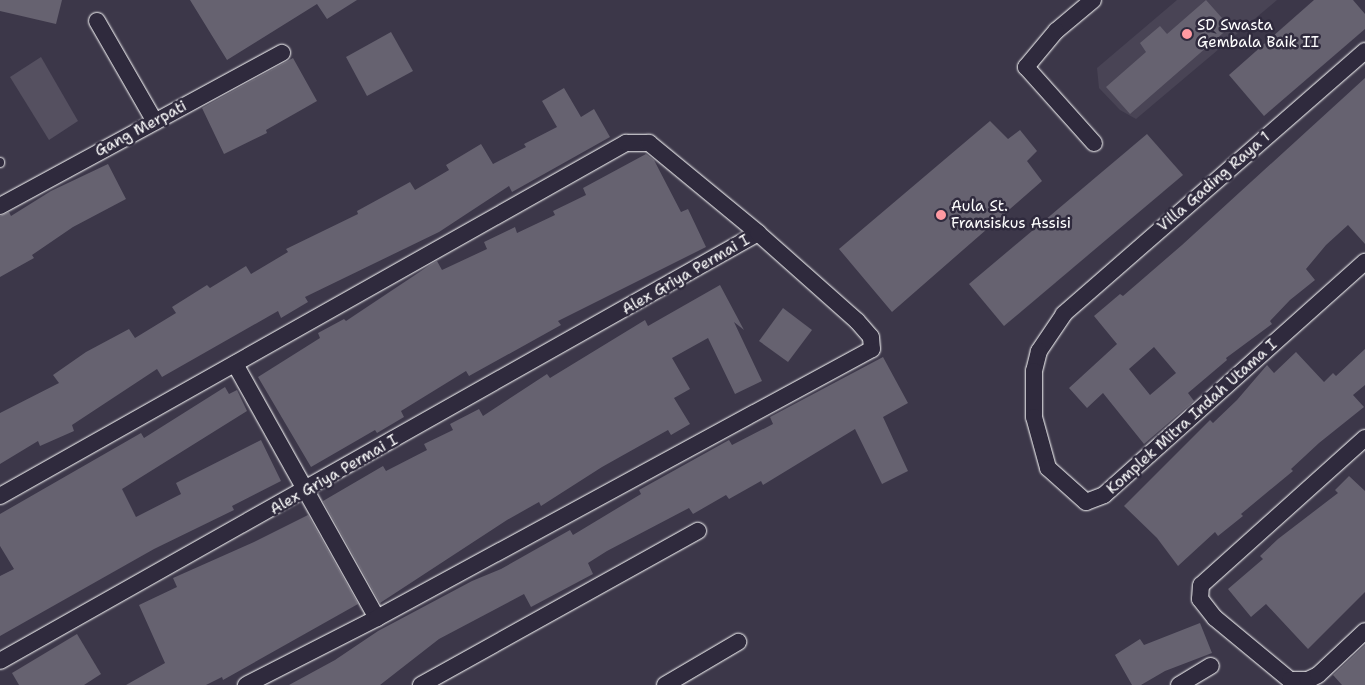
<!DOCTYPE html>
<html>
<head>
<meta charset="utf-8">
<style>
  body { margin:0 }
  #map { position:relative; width:1365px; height:685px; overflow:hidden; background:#3c3749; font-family:"Shantell Sans",sans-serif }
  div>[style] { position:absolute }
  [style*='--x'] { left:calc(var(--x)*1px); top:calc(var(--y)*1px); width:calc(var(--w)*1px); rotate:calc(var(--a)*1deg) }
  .built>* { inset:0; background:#494455 }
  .green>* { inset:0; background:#555060 }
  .building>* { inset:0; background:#666270 }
  .roads { filter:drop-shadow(0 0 1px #fff) drop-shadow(0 0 1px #fff) }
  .service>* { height:8px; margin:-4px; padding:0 4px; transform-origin:4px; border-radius:4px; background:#2f2a3d }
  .minor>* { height:16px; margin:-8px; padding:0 8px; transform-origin:8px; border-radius:8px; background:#2f2a3d }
  .dots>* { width:14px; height:14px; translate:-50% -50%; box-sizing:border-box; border:2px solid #2f2a3d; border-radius:50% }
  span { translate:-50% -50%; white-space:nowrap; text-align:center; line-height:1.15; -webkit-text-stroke:5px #2f2a3d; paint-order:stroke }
  .poi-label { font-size:15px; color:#fff }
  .left { translate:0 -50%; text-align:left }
  .street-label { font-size:15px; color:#fff }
</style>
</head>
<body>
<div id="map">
  <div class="built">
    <i style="clip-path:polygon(1177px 0,1277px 0,1136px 119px,1120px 110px,1099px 88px,1097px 68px)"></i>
  </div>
  <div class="green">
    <i style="clip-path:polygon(41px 57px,78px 121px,49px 140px,10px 77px)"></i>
  </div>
  <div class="building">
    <i style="clip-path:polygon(0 0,62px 0,56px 24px,0 11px)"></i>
    <i style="clip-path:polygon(190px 0,357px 0,327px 19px,317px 4px,227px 60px)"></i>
    <i style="clip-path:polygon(1206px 0,1230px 27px,1130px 114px,1106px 87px,1146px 52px,1140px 43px,1160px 26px,1167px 34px)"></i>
    <i style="clip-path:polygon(1314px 0,1353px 0,1365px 14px,1365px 29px,1264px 116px,1229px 75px)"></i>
    <i style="clip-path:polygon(391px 32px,413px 71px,367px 96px,346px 57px)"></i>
    <i style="clip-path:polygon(293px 58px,317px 101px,266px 130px,267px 133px,224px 154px,202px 108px)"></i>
    <i style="clip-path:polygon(evenodd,1365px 78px,1365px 244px,1348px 225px,1326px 245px,1306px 269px,1315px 280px,1290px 300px,1270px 321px,1272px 324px,1226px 358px,1227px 360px,1188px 393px,1194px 401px,1144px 444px,1103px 393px,1087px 408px,1069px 388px,1117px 344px,1094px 316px,1120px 294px,1123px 296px,1182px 245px,1365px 78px,1154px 347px,1176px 373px,1150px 395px,1129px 369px,1154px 347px)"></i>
    <i style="clip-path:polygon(564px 88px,581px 117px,594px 109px,610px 137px,512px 192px,509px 186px,439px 232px,305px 297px,308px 302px,281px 318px,278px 311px,162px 377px,157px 369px,72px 425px,74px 431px,40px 446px,38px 441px,0 464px,0 413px,59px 383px,53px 375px,86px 352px,129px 329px,135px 338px,176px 313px,172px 307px,207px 285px,210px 288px,246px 266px,251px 274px,288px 252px,286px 249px,358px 214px,357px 211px,410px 182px,415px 190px,449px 170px,446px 165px,481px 144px,493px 164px,526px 147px,524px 144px,557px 127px,542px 101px)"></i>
    <i style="clip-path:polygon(990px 121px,1008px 139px,1020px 130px,1037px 151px,1027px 161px,1042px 181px,892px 312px,839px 249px)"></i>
    <i style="clip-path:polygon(1147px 134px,1183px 175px,1004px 326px,969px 284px)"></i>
    <i style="clip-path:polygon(646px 154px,654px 160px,681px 212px,688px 209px,706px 247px,558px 321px,561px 325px,469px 376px,466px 371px,401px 411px,404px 417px,377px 433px,375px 430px,311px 467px,258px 377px,320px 338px,318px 333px,344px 319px,346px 321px,430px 265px,437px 261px,442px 270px,487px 249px,484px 242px,515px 227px,517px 233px,555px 215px,553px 211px,586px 195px,583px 188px)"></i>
    <i style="clip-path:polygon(108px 164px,126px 199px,73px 227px,32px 255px,34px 258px,0 277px,0 216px,9px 212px,11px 216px,51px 191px)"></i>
    <i style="clip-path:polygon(720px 285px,744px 330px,734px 322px,762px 381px,735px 394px,708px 338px,672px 358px,690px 389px,674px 398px,690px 424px,671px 435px,668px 430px,602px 467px,541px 506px,539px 502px,507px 520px,380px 603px,323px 501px,383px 466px,386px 471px,427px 450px,424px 444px,453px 430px,450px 424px,479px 409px,483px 416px,547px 374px,550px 378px,645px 320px,648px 326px)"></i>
    <i style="clip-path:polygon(783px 308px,812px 330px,788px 362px,759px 341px)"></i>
    <i style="clip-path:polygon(1365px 349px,1365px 385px,1353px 395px,1364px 407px,1319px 443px,1291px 469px,1293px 471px,1241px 514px,1243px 516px,1218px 536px,1215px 532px,1178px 566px,1157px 538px,1124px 506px,1210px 420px,1213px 423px,1237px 400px,1267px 365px,1274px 373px,1296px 352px,1324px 382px,1333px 373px,1336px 376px)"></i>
    <i style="clip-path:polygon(883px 357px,908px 403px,883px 417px,908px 471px,882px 484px,855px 429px,763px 485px,761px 481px,729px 499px,726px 495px,693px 514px,689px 508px,607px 551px,588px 563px,593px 574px,531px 607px,524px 594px,439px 639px,380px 685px,289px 685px,335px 660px,378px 631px,472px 581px,501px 569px,570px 530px,573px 535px,641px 494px,639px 490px,729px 440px,732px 445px,773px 424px,770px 417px)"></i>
    <i style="clip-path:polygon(225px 387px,229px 394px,237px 390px,247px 411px,122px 489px,136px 517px,181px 494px,176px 483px,261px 440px,281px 481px,232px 506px,234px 510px,154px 549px,0 636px,0 576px,14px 569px,0 546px,0 514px,141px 433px,144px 438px)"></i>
    <i style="clip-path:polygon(1349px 476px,1365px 491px,1365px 592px,1308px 649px,1266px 604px,1251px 617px,1228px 589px,1263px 559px,1260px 556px,1278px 539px,1338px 493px,1335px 490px)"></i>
    <i style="clip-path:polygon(308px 515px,358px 604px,223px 680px,222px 677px,206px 685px,126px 685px,165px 663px,139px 605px,177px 587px,173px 578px,254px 542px)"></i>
    <i style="clip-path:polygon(1200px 623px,1212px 653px,1165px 671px,1141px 685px,1132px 685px,1115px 655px,1140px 639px,1144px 645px)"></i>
    <i style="clip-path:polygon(77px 634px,101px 674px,84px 685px,19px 685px,12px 673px)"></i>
    <i style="clip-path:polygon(1365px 645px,1365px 685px,1342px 685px,1333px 675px)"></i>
  </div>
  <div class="roads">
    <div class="service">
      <i style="--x:0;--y:162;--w:1;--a:90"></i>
    </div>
    <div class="minor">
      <i style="--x:1093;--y:0;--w:48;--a:140"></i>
      <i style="--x:1056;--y:31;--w:47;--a:129.8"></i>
      <i style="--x:1026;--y:67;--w:102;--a:48.2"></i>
      <i style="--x:97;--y:21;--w:116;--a:60.1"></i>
      <i style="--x:1365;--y:51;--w:400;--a:138.9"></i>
      <i style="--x:1064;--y:314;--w:45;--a:124"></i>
      <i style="--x:1039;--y:351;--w:21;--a:104"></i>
      <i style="--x:1034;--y:371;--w:46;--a:90"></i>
      <i style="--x:1034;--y:417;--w:53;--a:74.6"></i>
      <i style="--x:1048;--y:468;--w:51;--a:41.8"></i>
      <i style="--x:1086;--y:502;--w:19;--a:-21"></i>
      <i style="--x:1104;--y:495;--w:350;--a:-41.8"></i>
      <i style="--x:0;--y:206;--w:321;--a:-28.5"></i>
      <i style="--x:235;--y:364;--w:291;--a:60.8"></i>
      <i style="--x:1365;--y:438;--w:220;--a:138.1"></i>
      <i style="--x:1201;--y:585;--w:14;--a:94"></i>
      <i style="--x:1200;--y:599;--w:24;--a:52"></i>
      <i style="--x:1215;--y:618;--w:97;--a:39.6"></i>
      <i style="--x:1290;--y:680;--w:18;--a:0"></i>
      <i style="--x:1308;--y:680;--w:11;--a:-27"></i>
      <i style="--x:1318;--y:675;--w:64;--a:-43.1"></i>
      <i style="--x:0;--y:496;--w:719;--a:-29.42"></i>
      <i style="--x:626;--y:143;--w:23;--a:0"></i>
      <i style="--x:649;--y:143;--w:141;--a:39.5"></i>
      <i style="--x:758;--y:233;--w:870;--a:150.55"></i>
      <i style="--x:246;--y:685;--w:147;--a:-27.1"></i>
      <i style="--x:377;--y:618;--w:563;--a:-28.52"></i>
      <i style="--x:872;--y:349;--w:12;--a:-95"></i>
      <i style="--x:871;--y:337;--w:21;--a:-131"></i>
      <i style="--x:857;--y:321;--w:132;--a:-138.4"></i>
      <i style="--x:421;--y:685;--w:317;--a:-29.1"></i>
      <i style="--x:665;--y:685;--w:85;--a:-30.5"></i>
      <i style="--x:1179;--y:685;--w:37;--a:-31"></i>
    </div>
  </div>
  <div class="dots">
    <i style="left:1187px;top:34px;background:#ff9aa2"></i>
    <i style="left:941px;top:215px;background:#ff9aa2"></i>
  </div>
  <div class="poi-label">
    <span class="left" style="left:1197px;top:34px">SD Swasta<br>Gembala Baik II</span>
    <span class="left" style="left:951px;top:215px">Aula St.<br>Fransiskus Assisi</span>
  </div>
  <div class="street-label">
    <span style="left:141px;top:129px;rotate:-28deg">Gang Merpati</span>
    <span style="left:1214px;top:182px;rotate:-41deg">Villa Gading Raya 1</span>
    <span style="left:686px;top:275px;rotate:-30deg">Alex Griya Permai I</span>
    <span style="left:1192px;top:417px;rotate:-42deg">Komplek Mitra Indah Utama I</span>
    <span style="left:334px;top:475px;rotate:-30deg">Alex Griya Permai I</span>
  </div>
</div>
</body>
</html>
